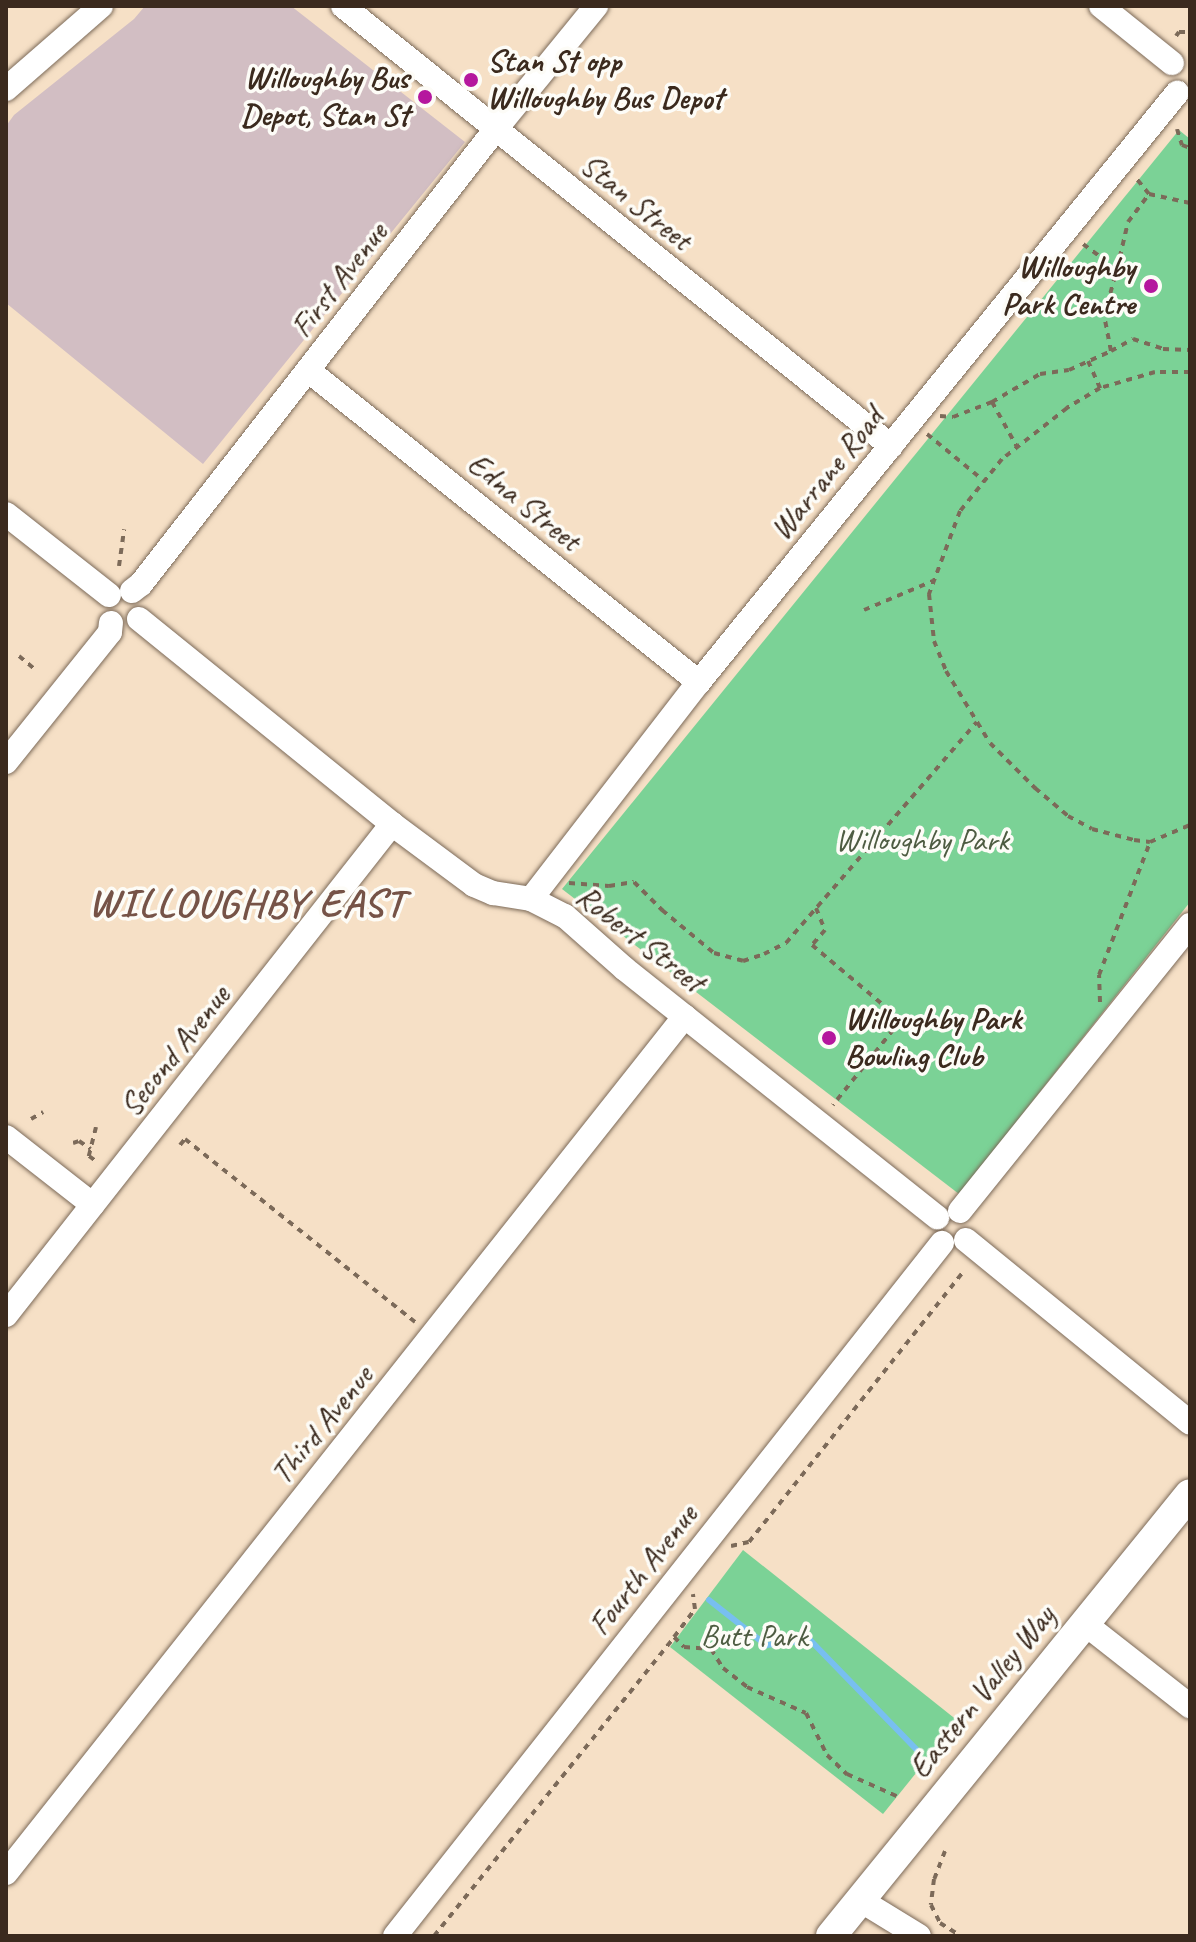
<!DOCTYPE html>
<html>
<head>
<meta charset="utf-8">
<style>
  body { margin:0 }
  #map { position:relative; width:1196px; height:1942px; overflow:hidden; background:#f6e0c6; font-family:Caveat,sans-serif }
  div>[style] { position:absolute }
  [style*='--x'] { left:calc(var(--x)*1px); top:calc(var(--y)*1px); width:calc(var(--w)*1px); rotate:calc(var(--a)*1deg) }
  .industrial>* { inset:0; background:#d2bec3 }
  .green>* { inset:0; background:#7bd296 }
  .stream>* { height:6px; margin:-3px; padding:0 3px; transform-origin:3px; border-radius:3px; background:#78bff0 }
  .path>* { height:4px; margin-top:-2px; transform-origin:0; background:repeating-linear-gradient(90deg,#7c6a59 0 6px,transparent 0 12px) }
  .roads { filter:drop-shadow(0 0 2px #7c6a59) drop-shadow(0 0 2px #7c6a59) }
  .minor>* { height:24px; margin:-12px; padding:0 12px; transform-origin:12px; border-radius:12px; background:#fff }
  .major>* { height:30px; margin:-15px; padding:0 15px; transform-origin:15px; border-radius:15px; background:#fff }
  .dots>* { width:22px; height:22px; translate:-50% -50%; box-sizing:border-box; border:4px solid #fdfcf7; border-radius:50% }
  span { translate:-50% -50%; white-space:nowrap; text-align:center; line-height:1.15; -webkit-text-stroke:7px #fdfcf7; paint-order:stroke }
  .poi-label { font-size:32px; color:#3b2a1e; font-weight:700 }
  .left { translate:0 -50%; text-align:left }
  .right { translate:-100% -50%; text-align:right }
  .street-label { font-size:32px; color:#3b2a1e }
  .park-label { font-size:32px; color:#4e5c42 }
  .district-label { font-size:40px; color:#765347; font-weight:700; letter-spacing:2px }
  .frame { position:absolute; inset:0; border:8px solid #3b2a1e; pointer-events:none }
</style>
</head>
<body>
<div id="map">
  <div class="industrial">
    <i style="clip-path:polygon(145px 6px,291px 6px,465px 142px,203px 464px,6px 303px,6px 126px,14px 115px,134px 19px)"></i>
  </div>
  <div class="green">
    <i style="clip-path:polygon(1179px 130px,1190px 139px,1190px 902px,959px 1194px,562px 889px)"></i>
    <i style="clip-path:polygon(743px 1550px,958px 1721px,883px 1814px,670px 1647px)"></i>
  </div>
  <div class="stream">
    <i style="--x:709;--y:1600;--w:73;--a:38.3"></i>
    <i style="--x:766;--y:1645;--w:44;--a:-6.5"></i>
    <i style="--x:810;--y:1640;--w:152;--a:45.8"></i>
  </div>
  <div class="path">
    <i style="--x:1176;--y:36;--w:5;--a:-53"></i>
    <i style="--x:1179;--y:32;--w:11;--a:0"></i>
    <i style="--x:1177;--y:129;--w:17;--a:73"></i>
    <i style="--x:1182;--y:145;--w:9;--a:21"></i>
    <i style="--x:1149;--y:194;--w:42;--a:12.4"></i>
    <i style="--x:1117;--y:269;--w:48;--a:-76.8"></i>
    <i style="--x:1128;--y:222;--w:35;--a:-53"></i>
    <i style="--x:1149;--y:194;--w:22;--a:-129"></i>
    <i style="--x:1111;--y:351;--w:25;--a:-29"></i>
    <i style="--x:1133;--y:339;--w:32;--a:18"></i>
    <i style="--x:1163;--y:349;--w:27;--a:2"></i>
    <i style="--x:1088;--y:361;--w:30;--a:66"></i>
    <i style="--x:1190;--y:372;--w:35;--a:180"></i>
    <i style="--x:1155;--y:372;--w:57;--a:163.8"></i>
    <i style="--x:1100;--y:388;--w:39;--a:149"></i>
    <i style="--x:1067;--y:408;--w:83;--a:141.9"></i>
    <i style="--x:1002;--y:459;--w:67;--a:128.9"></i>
    <i style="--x:960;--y:511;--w:89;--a:110.5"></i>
    <i style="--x:929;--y:594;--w:47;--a:83.9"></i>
    <i style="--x:934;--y:641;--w:32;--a:68"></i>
    <i style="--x:946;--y:671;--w:84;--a:58.6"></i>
    <i style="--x:990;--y:743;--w:64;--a:45"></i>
    <i style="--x:1035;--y:788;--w:43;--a:40.3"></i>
    <i style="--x:1068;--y:816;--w:27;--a:28"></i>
    <i style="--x:1092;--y:829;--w:43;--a:14.7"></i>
    <i style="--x:1134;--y:840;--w:16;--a:7"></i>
    <i style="--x:1150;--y:842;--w:43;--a:-23"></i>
    <i style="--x:992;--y:402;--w:56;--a:-30.3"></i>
    <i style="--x:1040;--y:374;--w:29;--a:-8"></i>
    <i style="--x:1069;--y:370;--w:46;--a:-24.3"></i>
    <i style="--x:1111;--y:351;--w:36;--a:-101"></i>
    <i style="--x:1104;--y:316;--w:49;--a:-74.5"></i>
    <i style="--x:1117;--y:269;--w:42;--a:-143.7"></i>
    <i style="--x:940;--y:416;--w:13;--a:4"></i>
    <i style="--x:953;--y:417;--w:42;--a:-21"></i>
    <i style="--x:992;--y:402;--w:51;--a:60.9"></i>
    <i style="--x:927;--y:434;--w:74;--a:39.5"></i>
    <i style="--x:119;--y:566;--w:37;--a:-82"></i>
    <i style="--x:864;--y:610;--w:75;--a:-22.8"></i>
    <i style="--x:19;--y:656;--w:23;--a:40"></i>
    <i style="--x:569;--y:883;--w:40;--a:4.3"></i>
    <i style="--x:609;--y:886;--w:25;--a:-9"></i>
    <i style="--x:634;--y:882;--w:40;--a:45"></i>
    <i style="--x:662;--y:910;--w:67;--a:39.6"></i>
    <i style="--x:714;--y:953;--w:30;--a:15"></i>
    <i style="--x:743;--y:961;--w:22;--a:-18"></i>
    <i style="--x:764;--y:954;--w:25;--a:-27"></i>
    <i style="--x:786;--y:943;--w:292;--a:-49.2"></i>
    <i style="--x:816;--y:908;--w:24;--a:68"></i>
    <i style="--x:825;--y:930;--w:20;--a:131"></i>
    <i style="--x:812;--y:945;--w:116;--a:40.1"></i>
    <i style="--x:901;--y:1020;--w:109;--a:128.7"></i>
    <i style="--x:1100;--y:1002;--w:27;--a:-92"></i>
    <i style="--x:1099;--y:975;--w:142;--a:-69"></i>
    <i style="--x:31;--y:1119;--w:14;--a:-30"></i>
    <i style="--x:96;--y:1127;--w:30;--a:104"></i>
    <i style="--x:89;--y:1156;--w:9;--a:36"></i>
    <i style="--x:73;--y:1143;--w:6;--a:-18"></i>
    <i style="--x:79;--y:1141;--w:14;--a:34"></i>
    <i style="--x:180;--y:1145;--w:8;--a:-50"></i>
    <i style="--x:185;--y:1139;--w:294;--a:38.5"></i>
    <i style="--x:731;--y:1546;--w:18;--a:-13"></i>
    <i style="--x:749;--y:1542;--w:343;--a:-51.6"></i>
    <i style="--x:674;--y:1637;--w:14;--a:45"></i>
    <i style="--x:684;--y:1647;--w:27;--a:4"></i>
    <i style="--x:711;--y:1649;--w:22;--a:58"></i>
    <i style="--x:723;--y:1668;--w:31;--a:38"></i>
    <i style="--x:747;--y:1687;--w:64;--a:23.8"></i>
    <i style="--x:806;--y:1713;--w:47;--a:63.4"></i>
    <i style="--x:827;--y:1755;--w:28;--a:44"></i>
    <i style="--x:847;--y:1774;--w:59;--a:24"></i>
    <i style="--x:945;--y:1851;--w:30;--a:111"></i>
    <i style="--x:934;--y:1879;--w:26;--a:97"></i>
    <i style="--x:931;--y:1905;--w:20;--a:63"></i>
    <i style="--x:940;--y:1923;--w:25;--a:32"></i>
    <i style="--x:434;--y:1936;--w:383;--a:-51.2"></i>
    <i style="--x:674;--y:1637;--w:35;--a:-53"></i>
    <i style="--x:695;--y:1609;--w:15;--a:-98"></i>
  </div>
  <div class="roads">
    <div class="minor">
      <i style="--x:343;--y:6;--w:703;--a:38.76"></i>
      <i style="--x:1101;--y:6;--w:91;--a:38.8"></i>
      <i style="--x:6;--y:89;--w:126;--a:-41.1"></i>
      <i style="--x:309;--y:371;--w:499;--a:38.6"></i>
      <i style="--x:6;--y:514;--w:131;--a:38.2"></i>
      <i style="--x:132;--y:591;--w:11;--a:-38"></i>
      <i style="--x:141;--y:584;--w:576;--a:-52.06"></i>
      <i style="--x:495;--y:130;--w:160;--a:-50.8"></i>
      <i style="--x:139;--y:619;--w:326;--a:39"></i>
      <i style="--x:392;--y:824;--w:102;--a:36.6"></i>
      <i style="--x:474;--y:885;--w:21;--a:23"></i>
      <i style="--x:493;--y:893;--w:38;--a:9"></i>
      <i style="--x:531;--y:899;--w:38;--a:27"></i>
      <i style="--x:565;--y:916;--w:80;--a:41.5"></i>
      <i style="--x:625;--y:969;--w:399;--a:38.5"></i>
      <i style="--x:6;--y:762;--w:166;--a:-51.3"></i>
      <i style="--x:110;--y:632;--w:9;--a:-84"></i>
      <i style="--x:531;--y:899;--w:274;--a:-52.3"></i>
      <i style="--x:699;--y:682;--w:759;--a:-50.94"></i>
      <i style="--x:6;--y:1137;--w:110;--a:38"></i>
      <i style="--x:960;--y:1211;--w:367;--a:-51.2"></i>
      <i style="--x:966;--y:1240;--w:289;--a:39.2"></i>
      <i style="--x:6;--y:1315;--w:625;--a:-51.83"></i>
      <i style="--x:1084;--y:1623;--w:135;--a:38.1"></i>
      <i style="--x:6;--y:1873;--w:1093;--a:-51.61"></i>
      <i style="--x:860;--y:1900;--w:69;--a:31.4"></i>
      <i style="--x:395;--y:1936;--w:883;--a:-51.72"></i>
    </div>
    <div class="major">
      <i style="--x:831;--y:1936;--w:569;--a:-50.92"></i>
    </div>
  </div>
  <div class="dots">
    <i style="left:471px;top:80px;background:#b5179e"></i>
    <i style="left:425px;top:97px;background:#b5179e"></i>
    <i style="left:1151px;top:286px;background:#b5179e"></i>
    <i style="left:829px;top:1038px;background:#b5179e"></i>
  </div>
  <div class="poi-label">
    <span class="left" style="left:487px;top:80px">Stan St opp<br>Willoughby Bus Depot</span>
    <span class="right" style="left:409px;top:97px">Willoughby Bus<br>Depot, Stan St</span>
    <span class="right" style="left:1135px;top:286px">Willoughby<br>Park Centre</span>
    <span class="left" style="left:845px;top:1038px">Willoughby Park<br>Bowling Club</span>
  </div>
  <div class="street-label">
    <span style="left:636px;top:202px;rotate:39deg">Stan Street</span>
    <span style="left:339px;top:280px;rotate:-52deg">First Avenue</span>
    <span style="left:827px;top:474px;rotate:-51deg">Warrane Road</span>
    <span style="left:524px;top:502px;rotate:39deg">Edna Street</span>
    <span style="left:640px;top:939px;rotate:38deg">Robert Street</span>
    <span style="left:175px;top:1051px;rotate:-52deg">Second Avenue</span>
    <span style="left:322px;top:1425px;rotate:-51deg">Third Avenue</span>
    <span style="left:643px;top:1570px;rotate:-52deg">Fourth Avenue</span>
    <span style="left:982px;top:1692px;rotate:-51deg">Eastern Valley Way</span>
  </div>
  <div class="park-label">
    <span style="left:922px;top:840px">Willoughby Park</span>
    <span style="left:754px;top:1636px">Butt Park</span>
  </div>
  <div class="district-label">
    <span style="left:247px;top:903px">WILLOUGHBY EAST</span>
  </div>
  <div class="frame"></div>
</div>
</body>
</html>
